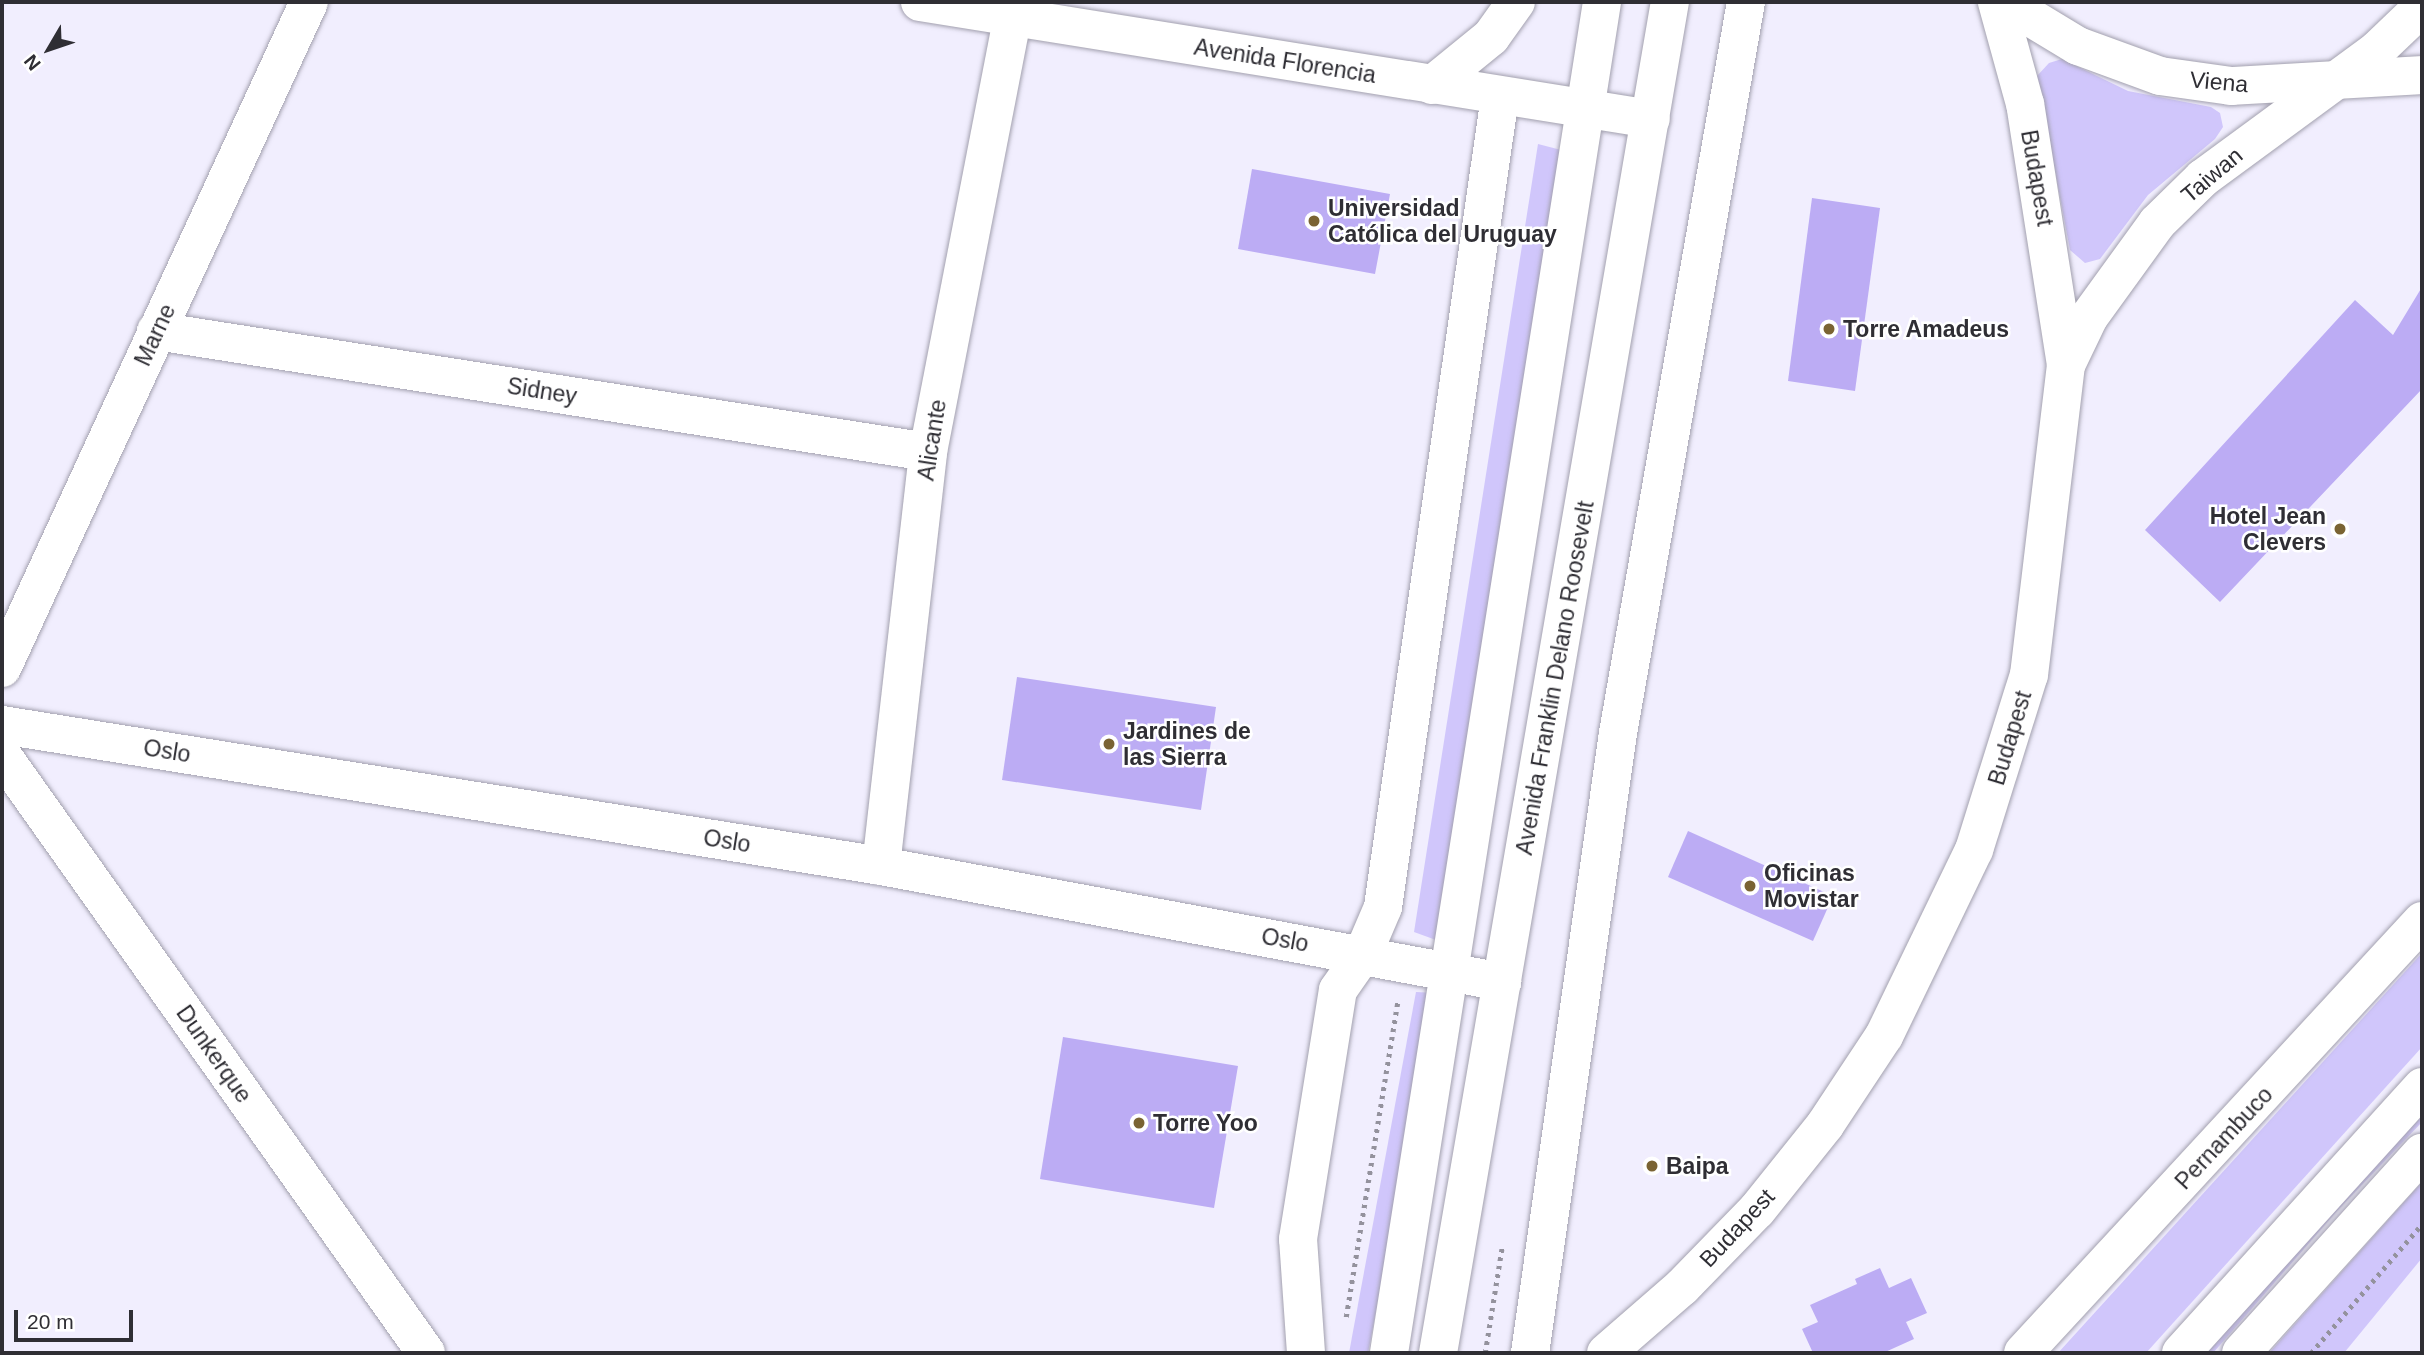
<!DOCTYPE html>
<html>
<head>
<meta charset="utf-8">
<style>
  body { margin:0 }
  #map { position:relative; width:2424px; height:1355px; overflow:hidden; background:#f1eefe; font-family:Arial,sans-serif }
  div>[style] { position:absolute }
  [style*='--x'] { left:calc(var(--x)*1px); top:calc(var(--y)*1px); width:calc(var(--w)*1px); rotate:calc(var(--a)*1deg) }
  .green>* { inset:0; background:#d0c6fb }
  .building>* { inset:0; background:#bcacf4 }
  .path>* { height:4.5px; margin-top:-2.25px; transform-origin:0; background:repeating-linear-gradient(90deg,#94929d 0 3.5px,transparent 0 8.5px) }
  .roads { filter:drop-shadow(0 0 2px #a2a0ae) drop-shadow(0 0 2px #a2a0ae) }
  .minor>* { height:38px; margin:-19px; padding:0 19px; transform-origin:19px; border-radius:19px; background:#fff }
  .major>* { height:38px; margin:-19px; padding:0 19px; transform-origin:19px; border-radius:19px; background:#fff }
  .dots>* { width:19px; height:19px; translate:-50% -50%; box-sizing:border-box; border:4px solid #fff; border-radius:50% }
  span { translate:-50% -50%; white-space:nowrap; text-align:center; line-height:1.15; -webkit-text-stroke:5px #fff; paint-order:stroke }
  .street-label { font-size:23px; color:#2f2e34 }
  .poi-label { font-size:23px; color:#2f2e34; font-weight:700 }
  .left { translate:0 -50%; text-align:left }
  .right { translate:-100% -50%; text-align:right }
  .frame { position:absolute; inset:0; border:4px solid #2f2e34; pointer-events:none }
  .north { position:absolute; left:14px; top:14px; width:70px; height:70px; -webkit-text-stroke:5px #fff; paint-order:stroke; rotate:231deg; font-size:19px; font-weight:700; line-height:28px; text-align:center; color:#2f2e34 }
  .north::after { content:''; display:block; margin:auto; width:24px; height:32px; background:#2f2e34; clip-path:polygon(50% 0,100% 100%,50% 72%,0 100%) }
  .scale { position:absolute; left:14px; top:1310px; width:119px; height:32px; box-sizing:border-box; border:4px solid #2f2e34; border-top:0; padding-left:9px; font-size:21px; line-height:24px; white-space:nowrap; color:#2f2e34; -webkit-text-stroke:5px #fff; paint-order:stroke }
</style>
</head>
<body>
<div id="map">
  <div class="green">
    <i style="clip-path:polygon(2062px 59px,2128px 91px,2211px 107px,2220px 113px,2223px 127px,2215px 139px,2148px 195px,2100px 259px,2085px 263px,2070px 250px,2037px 76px,2049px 63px)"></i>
    <i style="clip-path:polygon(1538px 144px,1565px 151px,1436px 940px,1414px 932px)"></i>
    <i style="clip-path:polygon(2422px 953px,2422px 1047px,2146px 1353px,2058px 1353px)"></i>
    <i style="clip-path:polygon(1416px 992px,1437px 993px,1368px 1353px,1349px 1353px)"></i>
    <i style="clip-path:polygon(2422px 1116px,2422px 1122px,2337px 1211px,2213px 1353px,2207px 1353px,2334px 1208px)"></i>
    <i style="clip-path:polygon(2422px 1182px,2422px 1258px,2344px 1353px,2269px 1353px)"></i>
  </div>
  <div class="building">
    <i style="clip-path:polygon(1252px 169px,1390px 194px,1375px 274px,1238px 249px)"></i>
    <i style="clip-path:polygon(1812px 198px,1880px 208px,1855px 391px,1788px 381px)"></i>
    <i style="clip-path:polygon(2422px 287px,2422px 389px,2220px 602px,2145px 530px,2355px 300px,2393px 335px)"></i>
    <i style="clip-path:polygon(1017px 677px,1216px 707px,1201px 810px,1002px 780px)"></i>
    <i style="clip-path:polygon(1688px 831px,1833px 896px,1813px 941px,1668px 877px)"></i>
    <i style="clip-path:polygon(1063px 1037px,1238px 1066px,1214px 1208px,1040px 1179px)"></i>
    <i style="clip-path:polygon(1880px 1268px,1889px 1288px,1911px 1278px,1927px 1313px,1906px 1322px,1914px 1339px,1883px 1353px,1813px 1353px,1802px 1329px,1818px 1322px,1810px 1305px,1857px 1284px,1855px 1279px)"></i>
  </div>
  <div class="path">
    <i style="--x:1346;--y:1317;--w:320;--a:-80.7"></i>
    <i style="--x:1485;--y:1353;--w:107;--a:-80.9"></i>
    <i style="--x:2311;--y:1353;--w:170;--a:-49.3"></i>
  </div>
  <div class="roads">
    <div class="minor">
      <i style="--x:920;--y:2;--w:740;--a:9.09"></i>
      <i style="--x:2005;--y:2;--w:85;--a:31.1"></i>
      <i style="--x:2078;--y:46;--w:87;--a:20.1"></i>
      <i style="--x:2160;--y:76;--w:72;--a:8"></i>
      <i style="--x:2231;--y:86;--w:191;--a:-3.3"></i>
      <i style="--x:1432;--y:85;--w:76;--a:-39.1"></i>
      <i style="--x:1491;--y:37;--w:43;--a:-54.5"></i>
      <i style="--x:156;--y:331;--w:781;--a:8.91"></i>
      <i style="--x:2066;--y:365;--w:53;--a:-64.4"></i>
      <i style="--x:2089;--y:317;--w:116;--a:-54.1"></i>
      <i style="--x:2157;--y:223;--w:64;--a:-44.4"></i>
      <i style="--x:2203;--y:178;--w:215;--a:-36.3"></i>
      <i style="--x:2376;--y:51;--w:64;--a:-43.7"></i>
      <i style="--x:2;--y:668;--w:733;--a:-65.25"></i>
      <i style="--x:2;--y:725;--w:890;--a:9.11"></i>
      <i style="--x:881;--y:866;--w:632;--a:10.58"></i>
      <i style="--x:2;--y:755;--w:733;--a:54.66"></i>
      <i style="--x:881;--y:866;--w:417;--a:-83.5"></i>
      <i style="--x:928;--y:452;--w:442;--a:-79"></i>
      <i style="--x:1306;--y:1353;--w:114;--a:-94"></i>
      <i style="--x:1298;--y:1239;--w:252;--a:-80.9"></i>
      <i style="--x:1338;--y:990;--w:44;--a:-55.2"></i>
      <i style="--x:1363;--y:954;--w:51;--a:-66.9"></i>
      <i style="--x:1383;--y:907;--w:819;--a:-81.79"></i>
      <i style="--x:1530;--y:1353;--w:626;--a:-81.92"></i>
      <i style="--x:1618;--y:733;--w:742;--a:-80.07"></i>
      <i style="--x:1606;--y:1353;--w:101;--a:-41"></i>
      <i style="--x:1682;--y:1287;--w:107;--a:-45.8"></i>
      <i style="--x:1757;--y:1210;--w:109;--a:-51.3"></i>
      <i style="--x:1825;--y:1125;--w:107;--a:-56.5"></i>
      <i style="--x:1884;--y:1036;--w:207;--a:-64.2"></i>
      <i style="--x:1974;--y:850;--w:183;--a:-72.6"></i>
      <i style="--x:2029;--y:675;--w:312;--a:-83.2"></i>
      <i style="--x:2066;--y:365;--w:264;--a:-98.9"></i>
      <i style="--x:2025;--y:104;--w:106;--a:-105.4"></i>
      <i style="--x:2023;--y:1353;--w:588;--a:-47.27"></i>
    </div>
    <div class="major">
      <i style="--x:1389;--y:1353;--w:1368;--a:-81.04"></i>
      <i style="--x:1438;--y:1353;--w:1371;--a:-80.26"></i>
      <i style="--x:2181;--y:1353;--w:359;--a:-47.8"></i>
      <i style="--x:2241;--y:1353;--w:270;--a:-47.9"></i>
    </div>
  </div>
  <div class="dots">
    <i style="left:1314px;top:221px;background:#7a6333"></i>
    <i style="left:1829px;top:329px;background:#7a6333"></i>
    <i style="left:2340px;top:529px;background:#7a6333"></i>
    <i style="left:1109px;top:744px;background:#7a6333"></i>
    <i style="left:1750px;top:886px;background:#7a6333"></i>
    <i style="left:1139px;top:1123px;background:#7a6333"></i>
    <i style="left:1652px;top:1166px;background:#7a6333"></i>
  </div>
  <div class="street-label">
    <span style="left:1285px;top:61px;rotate:9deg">Avenida Florencia</span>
    <span style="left:2219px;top:82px;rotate:5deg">Viena</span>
    <span style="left:2212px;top:175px;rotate:-40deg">Taiwan</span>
    <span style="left:2037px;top:178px;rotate:80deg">Budapest</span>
    <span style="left:155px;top:335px;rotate:-65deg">Marne</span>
    <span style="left:542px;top:391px;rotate:9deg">Sidney</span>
    <span style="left:932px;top:440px;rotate:-81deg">Alicante</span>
    <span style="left:1555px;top:678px;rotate:-80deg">Avenida Franklin Delano Roosevelt</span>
    <span style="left:2010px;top:738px;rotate:-73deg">Budapest</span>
    <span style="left:167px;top:751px;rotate:9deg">Oslo</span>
    <span style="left:727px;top:841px;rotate:9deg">Oslo</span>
    <span style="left:1285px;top:940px;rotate:10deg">Oslo</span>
    <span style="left:214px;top:1054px;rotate:55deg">Dunkerque</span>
    <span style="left:2224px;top:1138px;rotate:-47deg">Pernambuco</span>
    <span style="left:1737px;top:1228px;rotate:-47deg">Budapest</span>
  </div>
  <div class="poi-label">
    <span class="left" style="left:1328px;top:221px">Universidad<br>Católica del Uruguay</span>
    <span class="left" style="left:1843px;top:329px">Torre Amadeus</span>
    <span class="right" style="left:2326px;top:529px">Hotel Jean<br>Clevers</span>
    <span class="left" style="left:1123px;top:744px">Jardines de<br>las Sierra</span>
    <span class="left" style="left:1764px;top:886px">Oficinas<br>Movistar</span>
    <span class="left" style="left:1153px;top:1123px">Torre Yoo</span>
    <span class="left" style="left:1666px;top:1166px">Baipa</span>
  </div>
  <div class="frame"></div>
  <div class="north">N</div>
  <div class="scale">20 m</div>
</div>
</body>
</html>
